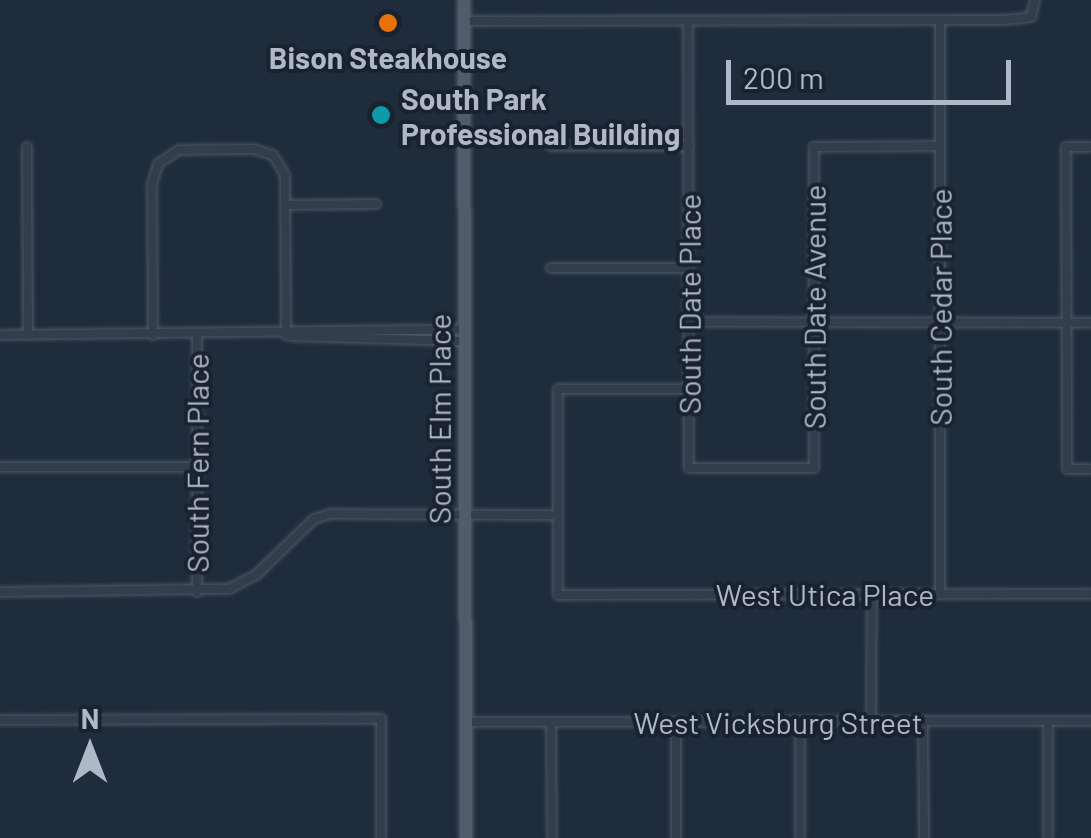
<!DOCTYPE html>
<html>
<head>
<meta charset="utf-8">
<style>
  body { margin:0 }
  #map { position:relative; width:1091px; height:838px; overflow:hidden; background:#1f2c3b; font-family:Barlow,sans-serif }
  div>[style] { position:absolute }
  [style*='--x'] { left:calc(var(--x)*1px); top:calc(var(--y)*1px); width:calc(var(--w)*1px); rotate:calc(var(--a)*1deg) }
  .roads { filter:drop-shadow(0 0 2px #4e5866) drop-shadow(0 0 2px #4e5866) }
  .minor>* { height:8px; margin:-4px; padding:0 4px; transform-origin:4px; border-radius:4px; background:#333d4b }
  .primary>* { height:12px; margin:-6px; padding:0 6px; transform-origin:6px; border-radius:6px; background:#515c6b }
  .dots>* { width:28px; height:28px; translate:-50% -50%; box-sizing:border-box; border:5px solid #192330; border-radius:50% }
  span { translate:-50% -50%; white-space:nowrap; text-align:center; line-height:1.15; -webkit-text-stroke:8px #192330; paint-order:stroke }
  .poi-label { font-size:30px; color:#aeb8c7; font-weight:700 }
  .left { translate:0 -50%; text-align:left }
  .street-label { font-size:30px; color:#aeb8c7 }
  .north { position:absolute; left:40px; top:698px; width:100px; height:100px; -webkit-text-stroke:8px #192330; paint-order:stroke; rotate:0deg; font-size:28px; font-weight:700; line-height:40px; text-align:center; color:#aeb8c7 }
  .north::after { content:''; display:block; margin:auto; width:35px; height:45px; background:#aeb8c7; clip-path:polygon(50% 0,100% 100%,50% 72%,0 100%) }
  .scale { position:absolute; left:726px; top:60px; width:285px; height:45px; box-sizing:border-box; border:5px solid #aeb8c7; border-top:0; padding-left:12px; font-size:30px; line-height:35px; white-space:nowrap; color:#aeb8c7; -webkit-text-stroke:8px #192330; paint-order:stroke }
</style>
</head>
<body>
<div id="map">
  <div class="roads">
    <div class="minor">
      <i style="--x:464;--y:21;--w:540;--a:-0.11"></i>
      <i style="--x:1004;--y:20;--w:27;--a:-6"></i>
      <i style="--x:1031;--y:17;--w:17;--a:-77"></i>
      <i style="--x:688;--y:21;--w:447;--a:89.9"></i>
      <i style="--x:689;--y:468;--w:125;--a:0"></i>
      <i style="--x:814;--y:468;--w:321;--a:-90"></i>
      <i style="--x:814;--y:147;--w:126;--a:-0.5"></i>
      <i style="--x:940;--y:21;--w:573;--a:90"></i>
      <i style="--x:551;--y:146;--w:138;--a:0"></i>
      <i style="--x:27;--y:147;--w:188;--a:89.7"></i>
      <i style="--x:1091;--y:147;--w:25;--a:180"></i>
      <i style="--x:1066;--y:147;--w:322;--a:89.8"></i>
      <i style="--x:1067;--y:469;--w:24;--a:0"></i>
      <i style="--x:287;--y:205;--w:89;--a:-0.6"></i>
      <i style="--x:551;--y:268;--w:138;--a:0"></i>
      <i style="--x:689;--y:322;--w:402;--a:0.1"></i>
      <i style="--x:0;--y:335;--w:464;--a:-0.7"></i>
      <i style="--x:153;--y:335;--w:151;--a:-90.4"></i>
      <i style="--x:152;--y:184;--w:21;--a:-73"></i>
      <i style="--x:158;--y:164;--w:25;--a:-34"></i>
      <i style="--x:179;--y:150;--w:75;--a:-0.8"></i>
      <i style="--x:254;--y:149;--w:20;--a:18"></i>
      <i style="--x:273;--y:155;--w:23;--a:59"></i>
      <i style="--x:285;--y:175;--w:160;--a:89.6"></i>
      <i style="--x:291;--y:336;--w:173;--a:1.7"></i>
      <i style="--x:689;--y:389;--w:131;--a:180"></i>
      <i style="--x:558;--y:389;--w:206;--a:90"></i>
      <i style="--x:558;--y:595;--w:533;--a:-0.11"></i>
      <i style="--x:0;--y:467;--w:198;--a:0"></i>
      <i style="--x:0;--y:592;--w:229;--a:-0.8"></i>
      <i style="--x:229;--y:589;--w:32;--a:-28"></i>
      <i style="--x:257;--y:574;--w:79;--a:-44"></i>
      <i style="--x:314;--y:519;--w:17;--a:-17"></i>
      <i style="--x:330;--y:514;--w:228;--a:0.3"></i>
      <i style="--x:197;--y:592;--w:257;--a:-90"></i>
      <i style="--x:0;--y:720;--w:381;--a:-0.2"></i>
      <i style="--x:381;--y:719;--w:119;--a:90"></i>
      <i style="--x:1048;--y:721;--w:117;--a:90"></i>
      <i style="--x:465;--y:722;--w:626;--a:-0.09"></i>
      <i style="--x:551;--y:722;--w:116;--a:89.5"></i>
      <i style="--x:676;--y:722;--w:116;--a:90"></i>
      <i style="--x:800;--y:722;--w:116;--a:90"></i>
      <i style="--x:871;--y:722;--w:129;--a:-89.6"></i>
      <i style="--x:923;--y:722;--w:116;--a:89.5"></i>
    </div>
    <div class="primary">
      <i style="--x:464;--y:0;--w:838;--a:89.86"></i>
    </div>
  </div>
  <div class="dots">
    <i style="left:388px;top:23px;background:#e8710a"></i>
    <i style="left:381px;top:115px;background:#0f9aa8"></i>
  </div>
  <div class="poi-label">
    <span style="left:388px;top:57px">Bison Steakhouse</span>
    <span class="left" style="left:401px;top:115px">South Park<br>Professional Building</span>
  </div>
  <div class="street-label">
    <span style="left:689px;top:304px;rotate:-90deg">South Date Place</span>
    <span style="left:814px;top:307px;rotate:-90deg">South Date Avenue</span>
    <span style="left:940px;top:307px;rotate:-90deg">South Cedar Place</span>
    <span style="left:439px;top:419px;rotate:-90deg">South Elm Place</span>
    <span style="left:197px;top:463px;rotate:-90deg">South Fern Place</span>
    <span style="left:825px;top:594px">West Utica Place</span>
    <span style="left:778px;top:722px">West Vicksburg Street</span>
  </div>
  <div class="north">N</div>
  <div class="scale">200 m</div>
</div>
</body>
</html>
